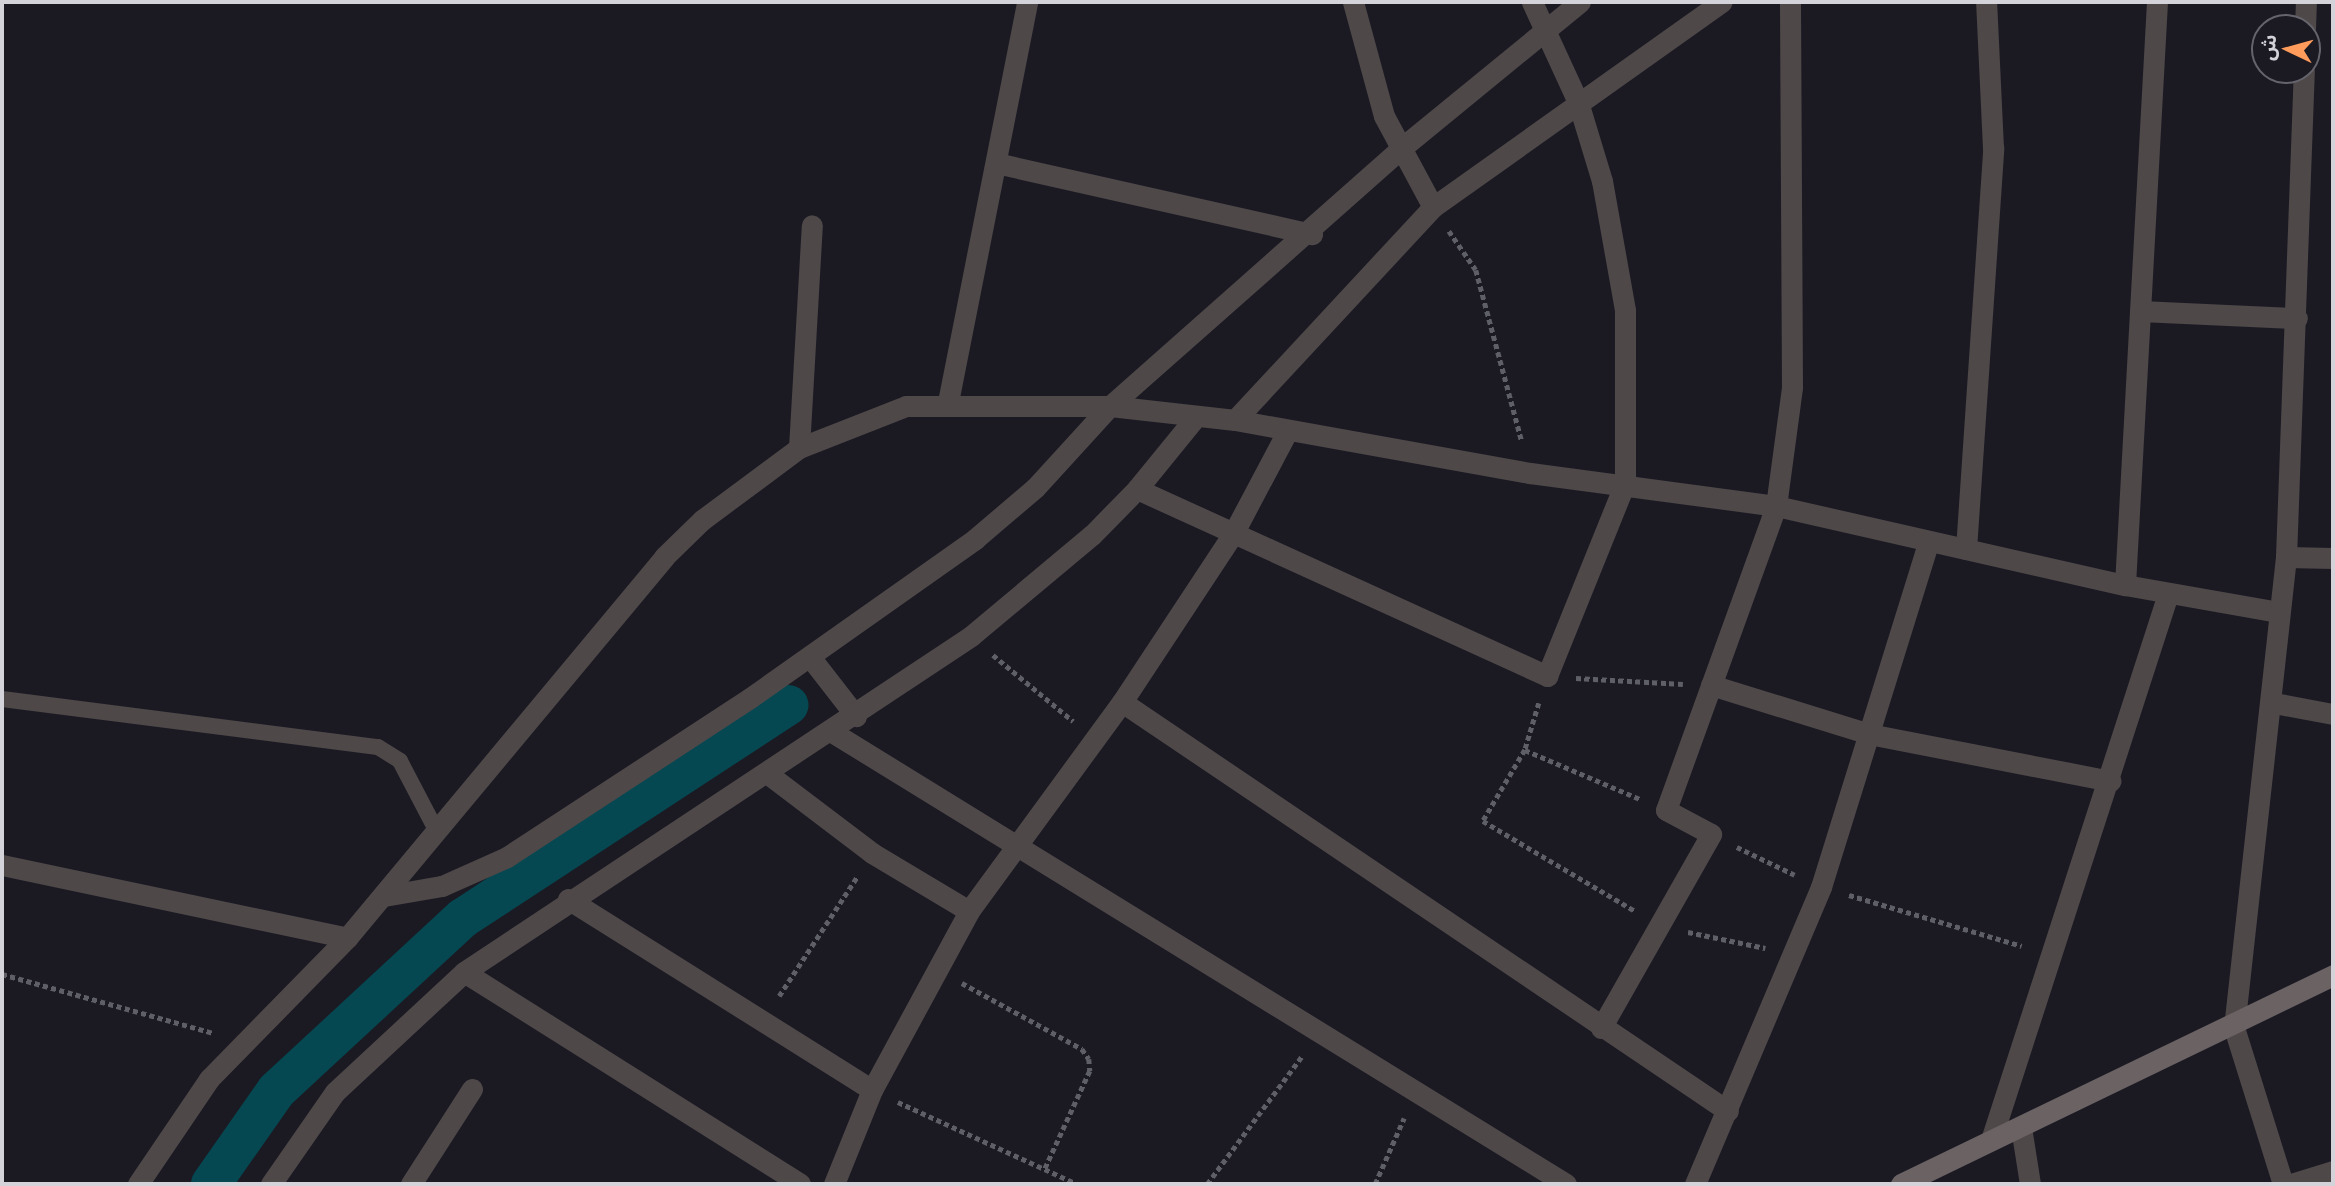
<!DOCTYPE html>
<html>
<head>
<meta charset="utf-8">
<style>
  body { margin:0 }
  #map { position:relative; width:2335px; height:1186px; overflow:hidden; background:#1b1a23; font-family:Literata,"Noto Sans Arabic",serif }
  div>[style] { position:absolute }
  [style*='--x'] { left:calc(var(--x)*1px); top:calc(var(--y)*1px); width:calc(var(--w)*1px); rotate:calc(var(--a)*1deg) }
  .canal>* { height:40px; margin:-20px; padding:0 20px; transform-origin:20px; border-radius:20px; background:#054851 }
  .path>* { height:4.5px; margin-top:-2.25px; transform-origin:0; background:repeating-linear-gradient(90deg,#5f5f67 0 5px,transparent 0 8.5px) }
  .lane>* { height:16px; margin:-8px; padding:0 8px; transform-origin:8px; border-radius:8px; background:#4f4849 }
  .street>* { height:21px; margin:-10.5px; padding:0 10.5px; transform-origin:10.5px; border-radius:10.5px; background:#4f4849 }
  .secondary>* { height:21px; margin:-10.5px; padding:0 10.5px; transform-origin:10.5px; border-radius:10.5px; background:#6b6264 }
  span { translate:-50% -50%; white-space:nowrap; text-align:center; line-height:1.15; -webkit-text-stroke:7px #1b1a23; paint-order:stroke }
  .frame { position:absolute; inset:0; border:4px solid #d3d3d9; pointer-events:none }
  .north { position:absolute; left:2251px; top:14px; width:70px; height:70px; box-sizing:border-box; background:#1b1a23; border:2px solid #65646c; border-radius:50%; rotate:275deg; font-size:19px; font-weight:700; line-height:28px; text-align:center; color:#d3d3d9 }
  .north::after { content:''; display:block; margin:auto; width:24px; height:32px; background:#ff9b5b; clip-path:polygon(50% 0,100% 100%,50% 72%,0 100%) }
</style>
</head>
<body>
<div id="map">
  <div class="canal">
    <i style="--x:211;--y:1184;--w:113;--a:-55"></i>
    <i style="--x:276;--y:1091;--w:255;--a:-42.8"></i>
    <i style="--x:463;--y:918;--w:389;--a:-33.2"></i>
  </div>
  <div class="path">
    <i style="--x:1449;--y:231;--w:47;--a:55.3"></i>
    <i style="--x:1476;--y:270;--w:178;--a:75"></i>
    <i style="--x:993;--y:655;--w:104;--a:39.5"></i>
    <i style="--x:1576;--y:678;--w:107;--a:3.2"></i>
    <i style="--x:1539;--y:703;--w:49;--a:106.6"></i>
    <i style="--x:1525;--y:750;--w:82;--a:120.6"></i>
    <i style="--x:1483;--y:821;--w:177;--a:30.6"></i>
    <i style="--x:1525;--y:750;--w:125;--a:23.1"></i>
    <i style="--x:1737;--y:847;--w:64;--a:25.8"></i>
    <i style="--x:1849;--y:895;--w:180;--a:16.4"></i>
    <i style="--x:1688;--y:932;--w:79;--a:11.7"></i>
    <i style="--x:2;--y:974;--w:219;--a:15.6"></i>
    <i style="--x:962;--y:983;--w:137;--a:28.8"></i>
    <i style="--x:1082;--y:1049;--w:12;--a:55"></i>
    <i style="--x:1089;--y:1059;--w:12;--a:85"></i>
    <i style="--x:1090;--y:1071;--w:108;--a:114.7"></i>
    <i style="--x:779;--y:996;--w:142;--a:-56.8"></i>
    <i style="--x:898;--y:1102;--w:197;--a:24.6"></i>
    <i style="--x:1207;--y:1184;--w:159;--a:-53.4"></i>
    <i style="--x:1375;--y:1184;--w:72;--a:-66.3"></i>
  </div>
  <div class="lane">
    <i style="--x:2;--y:699;--w:379;--a:7.3"></i>
    <i style="--x:378;--y:747;--w:26;--a:32"></i>
    <i style="--x:400;--y:761;--w:78;--a:62.4"></i>
  </div>
  <div class="street">
    <i style="--x:1353;--y:2;--w:118;--a:74.8"></i>
    <i style="--x:1384;--y:116;--w:103;--a:61.7"></i>
    <i style="--x:2305;--y:28;--w:26;--a:-88"></i>
    <i style="--x:996;--y:163;--w:324;--a:12.7"></i>
    <i style="--x:2140;--y:311;--w:157;--a:2.6"></i>
    <i style="--x:948;--y:402;--w:408;--a:-78.8"></i>
    <i style="--x:1235;--y:420;--w:291;--a:-47.1"></i>
    <i style="--x:1433;--y:207;--w:354;--a:-35.4"></i>
    <i style="--x:799;--y:448;--w:223;--a:-86.7"></i>
    <i style="--x:1137;--y:489;--w:92;--a:-50.8"></i>
    <i style="--x:1966;--y:549;--w:402;--a:-86.1"></i>
    <i style="--x:1993;--y:148;--w:146;--a:-92.7"></i>
    <i style="--x:2286;--y:557;--w:47;--a:1.2"></i>
    <i style="--x:2125;--y:585;--w:584;--a:-86.86"></i>
    <i style="--x:810;--y:657;--w:75;--a:52.1"></i>
    <i style="--x:1711;--y:685;--w:165;--a:17.2"></i>
    <i style="--x:1869;--y:734;--w:246;--a:11"></i>
    <i style="--x:1122;--y:702;--w:731;--a:34.02"></i>
    <i style="--x:2274;--y:703;--w:60;--a:10.6"></i>
    <i style="--x:832;--y:732;--w:862;--a:31.62"></i>
    <i style="--x:768;--y:774;--w:131;--a:37.2"></i>
    <i style="--x:872;--y:853;--w:113;--a:30.9"></i>
    <i style="--x:2;--y:865;--w:353;--a:11.9"></i>
    <i style="--x:384;--y:896;--w:59;--a:-9.8"></i>
    <i style="--x:442;--y:886;--w:71;--a:-24"></i>
    <i style="--x:507;--y:857;--w:290;--a:-33.2"></i>
    <i style="--x:750;--y:698;--w:276;--a:-35.2"></i>
    <i style="--x:975;--y:539;--w:79;--a:-40.4"></i>
    <i style="--x:1035;--y:488;--w:111;--a:-47.6"></i>
    <i style="--x:1110;--y:406;--w:386;--a:-41.5"></i>
    <i style="--x:1399;--y:150;--w:234;--a:-39.3"></i>
    <i style="--x:568;--y:899;--w:359;--a:32.1"></i>
    <i style="--x:464;--y:972;--w:397;--a:32.2"></i>
    <i style="--x:1601;--y:1028;--w:223;--a:-60.4"></i>
    <i style="--x:1711;--y:834;--w:51;--a:-151.9"></i>
    <i style="--x:1666;--y:810;--w:323;--a:-70.1"></i>
    <i style="--x:1776;--y:506;--w:120;--a:-82.3"></i>
    <i style="--x:1792;--y:387;--w:385;--a:-90.3"></i>
    <i style="--x:2021;--y:1127;--w:58;--a:81"></i>
    <i style="--x:1991;--y:1140;--w:574;--a:-72.04"></i>
    <i style="--x:138;--y:1184;--w:127;--a:-55.9"></i>
    <i style="--x:209;--y:1079;--w:197;--a:-45.6"></i>
    <i style="--x:347;--y:938;--w:496;--a:-50.2"></i>
    <i style="--x:664;--y:557;--w:53;--a:-44.2"></i>
    <i style="--x:702;--y:520;--w:121;--a:-36.6"></i>
    <i style="--x:799;--y:448;--w:115;--a:-21.4"></i>
    <i style="--x:906;--y:406;--w:204;--a:0"></i>
    <i style="--x:1110;--y:406;--w:126;--a:6.4"></i>
    <i style="--x:1235;--y:420;--w:300;--a:10.2"></i>
    <i style="--x:1530;--y:473;--w:248;--a:7.6"></i>
    <i style="--x:1776;--y:506;--w:358;--a:12.8"></i>
    <i style="--x:2125;--y:585;--w:155;--a:10"></i>
    <i style="--x:271;--y:1184;--w:112;--a:-55.2"></i>
    <i style="--x:335;--y:1092;--w:176;--a:-42.9"></i>
    <i style="--x:464;--y:972;--w:608;--a:-33.53"></i>
    <i style="--x:971;--y:636;--w:158;--a:-39.9"></i>
    <i style="--x:1092;--y:535;--w:64;--a:-45.6"></i>
    <i style="--x:1137;--y:489;--w:451;--a:24.5"></i>
    <i style="--x:1547;--y:676;--w:208;--a:-68"></i>
    <i style="--x:1625;--y:483;--w:173;--a:-90"></i>
    <i style="--x:1625;--y:310;--w:131;--a:-100.1"></i>
    <i style="--x:1602;--y:181;--w:83;--a:-106.9"></i>
    <i style="--x:1578;--y:102;--w:110;--a:-114.7"></i>
    <i style="--x:411;--y:1184;--w:113;--a:-57.3"></i>
    <i style="--x:834;--y:1184;--w:101;--a:-68"></i>
    <i style="--x:872;--y:1090;--w:204;--a:-61.5"></i>
    <i style="--x:969;--y:911;--w:259;--a:-53.8"></i>
    <i style="--x:1122;--y:702;--w:204;--a:-56.6"></i>
    <i style="--x:1234;--y:532;--w:115;--a:-62.1"></i>
    <i style="--x:1695;--y:1184;--w:323;--a:-67"></i>
    <i style="--x:1821;--y:887;--w:362;--a:-72.7"></i>
    <i style="--x:2283;--y:1184;--w:164;--a:-107.4"></i>
    <i style="--x:2234;--y:1028;--w:474;--a:-83.7"></i>
    <i style="--x:2286;--y:557;--w:487;--a:-87.9"></i>
    <i style="--x:2291;--y:1184;--w:44;--a:-17.2"></i>
  </div>
  <div class="secondary">
    <i style="--x:1901;--y:1184;--w:480;--a:-25.8"></i>
  </div>
  <div class="frame"></div>
  <div class="north">ش</div>
</div>
</body>
</html>
